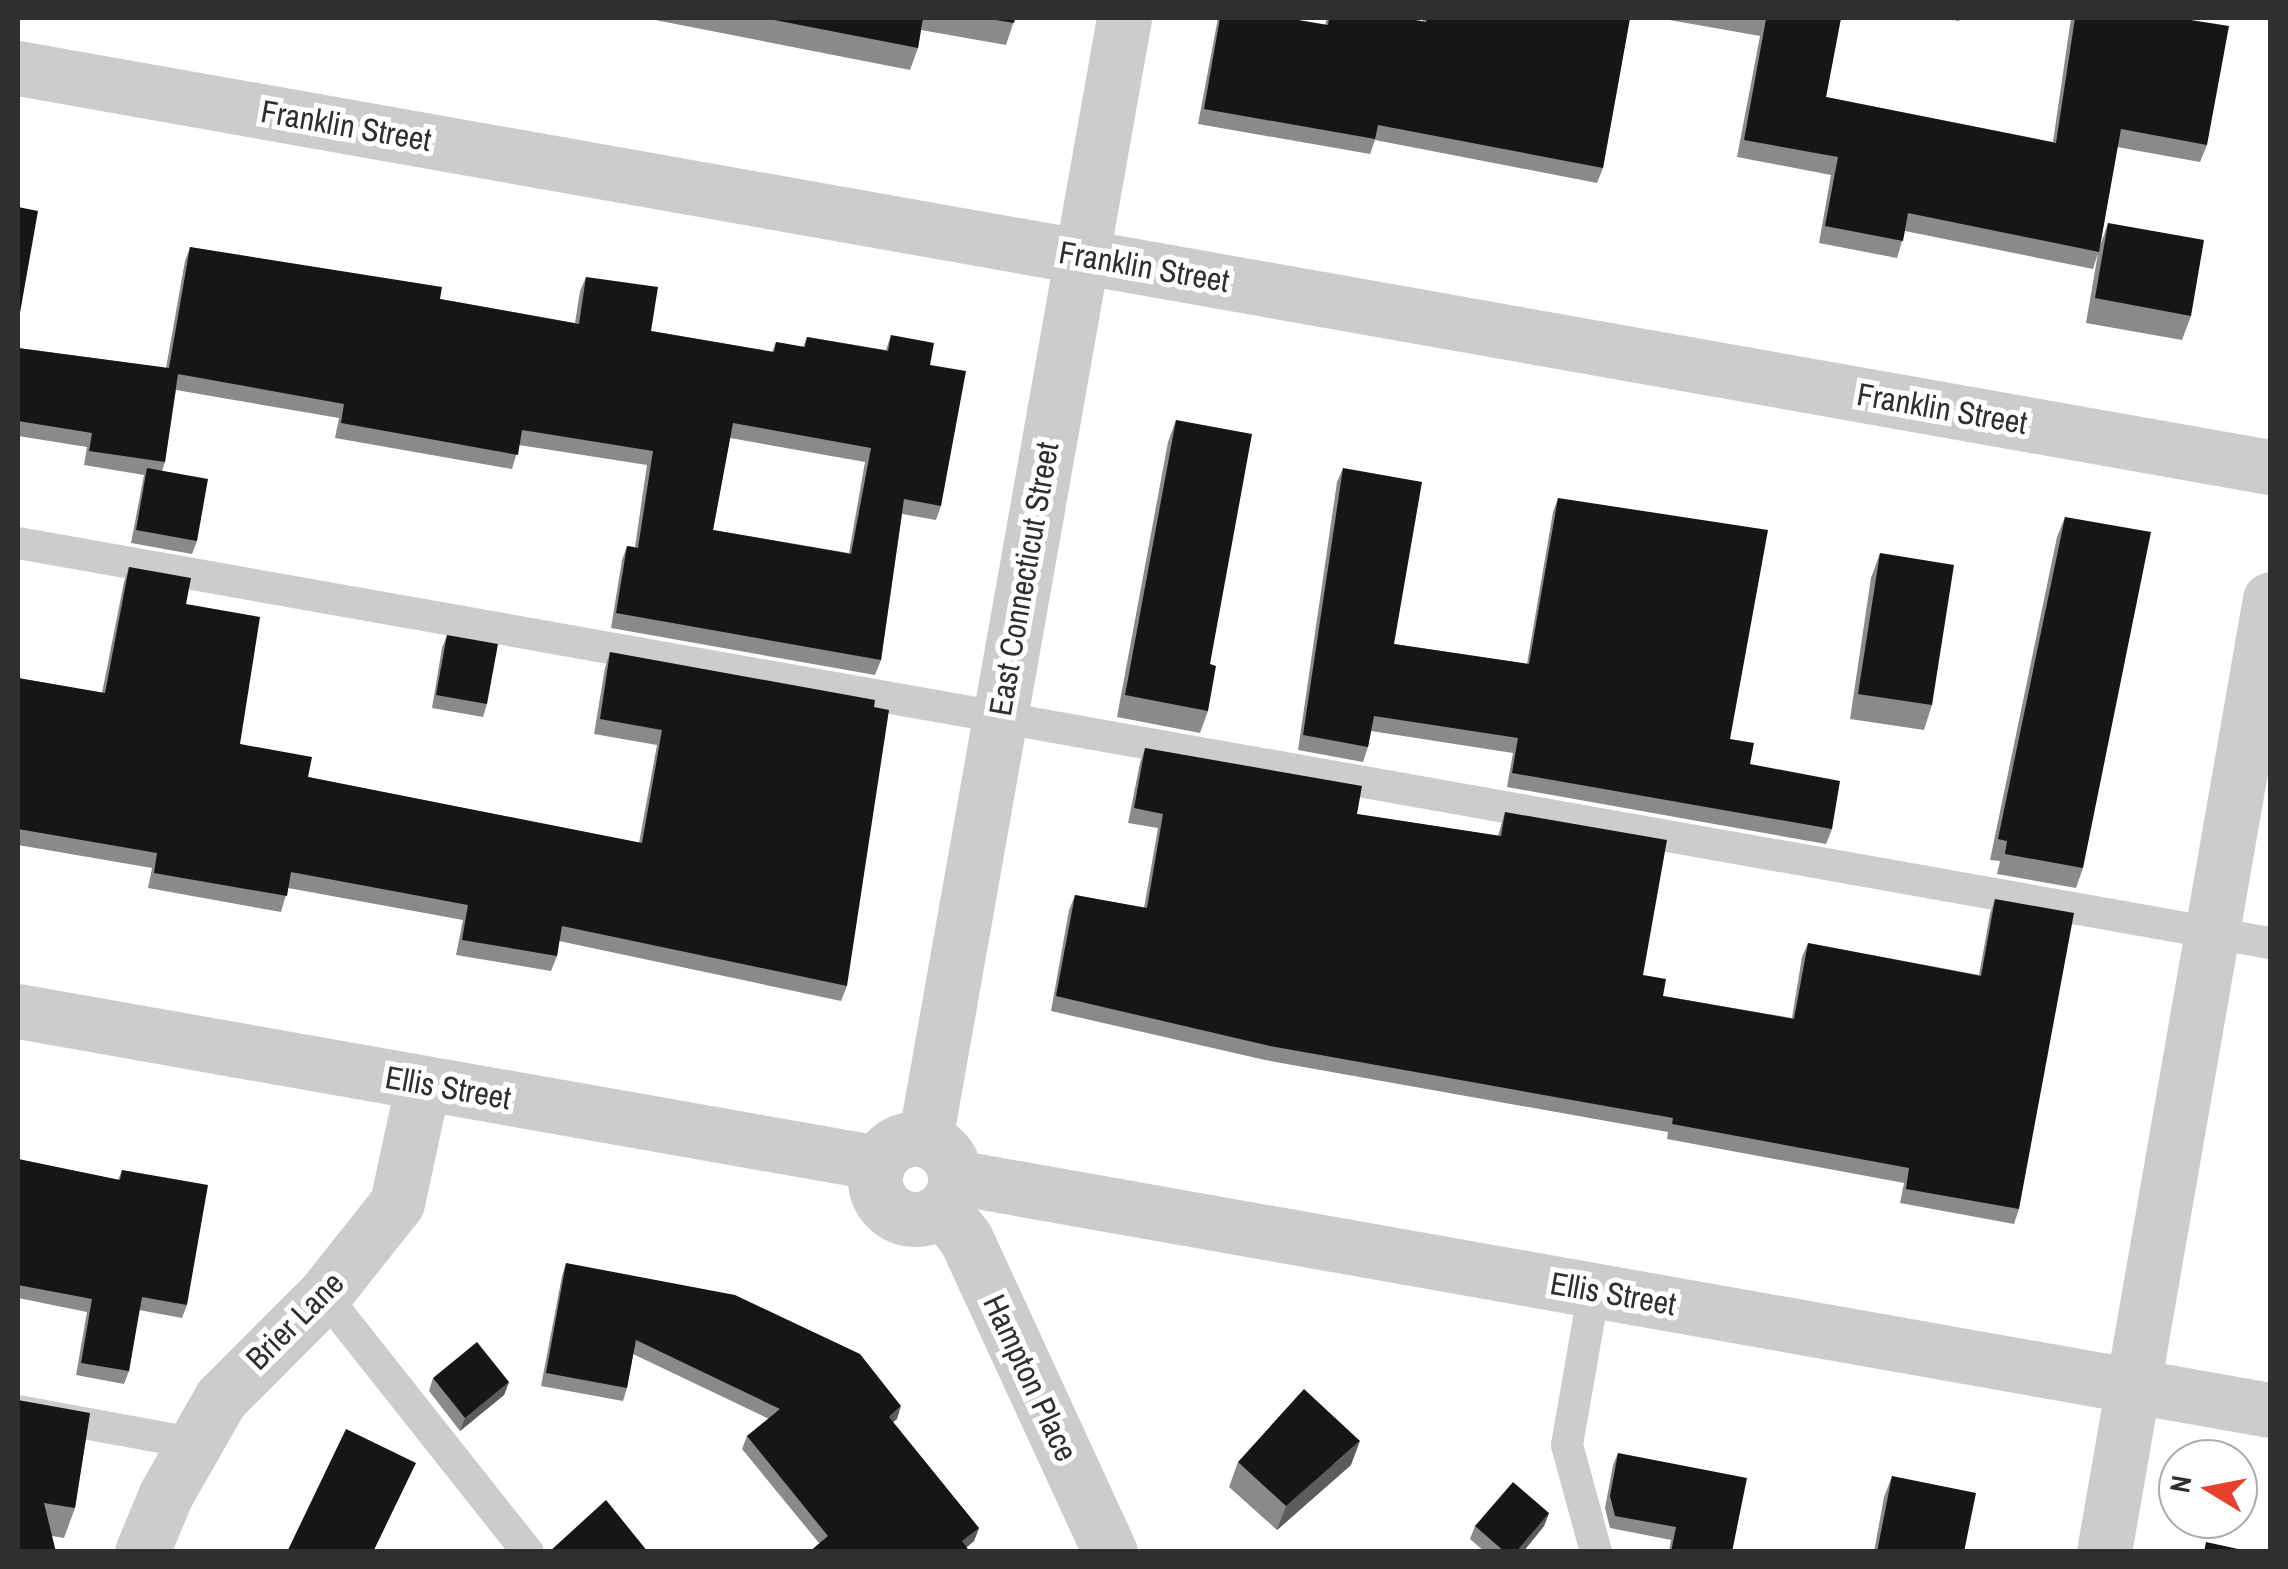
<!DOCTYPE html>
<html>
<head>
<meta charset="utf-8">
<style>
  body { margin:0 }
  #map { position:relative; width:2288px; height:1569px; overflow:hidden; background:#fff; font-family:"Archivo Narrow",sans-serif }
  div>[style] { position:absolute }
  [style*='--x'] { left:calc(var(--x)*1px); top:calc(var(--y)*1px); width:calc(var(--w)*1px); rotate:calc(var(--a)*1deg) }
  .service>* { height:32px; margin:-16px; padding:0 16px; transform-origin:16px; border-radius:16px; background:#ccc }
  .minor>* { height:55px; margin:-27.5px; padding:0 27.5px; transform-origin:27.5px; border-radius:27.5px; background:#ccc }
  .minor>.ring { margin:-27.5px; padding:0; box-sizing:content-box; background:none; border:55px solid #ccc; border-radius:50% }
  .wall>* { inset:0; background:#8a8a8a }
  .shaded-wall>* { inset:0; background:#5c5c5c }
  .building>* { inset:0; background:#161616 }
  span { translate:-50% -50%; white-space:nowrap; text-align:center; line-height:1.15; -webkit-text-stroke:10px #fff; paint-order:stroke }
  .street-label { font-size:32px; color:#2f2f2f }
  .frame { position:absolute; inset:0; border:20px solid #2f2f2f; pointer-events:none }
  .north { position:absolute; left:2158px; top:1439px; width:100px; height:100px; box-sizing:border-box; background:#fff; border:2px solid #acacac; border-radius:50%; rotate:280deg; font-size:28px; font-weight:700; line-height:40px; text-align:center; color:#2f2f2f }
  .north::after { content:''; display:block; margin:auto; width:35px; height:45px; background:#e8402e; clip-path:polygon(50% 0,100% 100%,50% 72%,0 100%) }
</style>
</head>
<body>
<div id="map">
  <div class="service">
    <i style="--x:18;--y:543;--w:2287;--a:10.07"></i>
    <i style="--x:1594;--y:1290;--w:157;--a:99.9"></i>
    <i style="--x:1567;--y:1445;--w:111;--a:74.8"></i>
    <i style="--x:324;--y:1295;--w:328;--a:51.6"></i>
    <i style="--x:18;--y:1411;--w:178;--a:10.4"></i>
  </div>
  <div class="minor">
    <i style="--x:18;--y:68;--w:2287;--a:10.05"></i>
    <i style="--x:18;--y:1011;--w:873;--a:10.02"></i>
    <i class="ring" style="left:875px;top:1139px;width:25px;height:25px"></i>
    <i style="--x:925;--y:1140;--w:1140;--a:-79.94"></i>
    <i style="--x:955;--y:1177;--w:1335;--a:10.05"></i>
    <i style="--x:942;--y:1209;--w:38;--a:51"></i>
    <i style="--x:966;--y:1239;--w:345;--a:65.3"></i>
    <i style="--x:142;--y:1552;--w:63;--a:-67.5"></i>
    <i style="--x:166;--y:1494;--w:111;--a:-60.2"></i>
    <i style="--x:221;--y:1398;--w:146;--a:-45"></i>
    <i style="--x:324;--y:1295;--w:117;--a:-51.6"></i>
    <i style="--x:397;--y:1203;--w:123;--a:-77.8"></i>
    <i style="--x:2104;--y:1552;--w:967;--a:-80.12"></i>
  </div>
  <div class="wall">
    <i style="clip-path:polygon(645px 18px,1015px 18px,1006px 45px,921px 30px,918px 48px,910px 70px)"></i>
    <i style="clip-path:polygon(1218px 18px,1286px 18px,1325px 25px,1327px 18px,1403px 18px,1423px 21px,1423px 18px,1630px 18px,1603px 168px,1597px 183px,1375px 140px,1370px 154px,1198px 124px)"></i>
    <i style="clip-path:polygon(1658px 18px,1841px 18px,1826px 97px,2053px 142px,2071px 18px,2178px 18px,2207px 145px,2200px 162px,2117px 147px,2100px 246px,2108px 223px,2191px 316px,2182px 340px,2086px 323px,2098px 253px,2093px 269px,1905px 231px,1897px 258px,1819px 243px,1831px 175px,1737px 157px,1760px 36px)"></i>
    <i style="clip-path:polygon(1940px 18px,1960px 18px,1959px 21px)"></i>
    <i style="clip-path:polygon(evenodd,190px 247px,440px 299px,575px 323px,580px 291px,586px 277px,651px 331px,772px 352px,776px 342px,803px 347px,807px 337px,886px 350px,891px 335px,930px 365px,941px 506px,936px 520px,902px 514px,881px 660px,875px 675px,611px 628px,622px 560px,627px 546px,635px 547px,647px 465px,519px 445px,512px 469px,335px 438px,339px 418px,176px 390px,165px 462px,162px 471px,197px 541px,192px 554px,131px 543px,144px 475px,84px 465px,87px 447px,18px 436px,18px 348px,166px 368px,185px 261px,190px 247px,730px 438px,865px 462px,849px 553px,713px 530px,730px 438px)"></i>
    <i style="clip-path:polygon(1176px 420px,1210px 664px,1208px 711px,1200px 733px,1117px 717px,1168px 442px)"></i>
    <i style="clip-path:polygon(1343px 468px,1394px 644px,1527px 664px,1553px 512px,1558px 498px,1730px 739px,1750px 764px,1832px 829px,1826px 844px,1507px 787px,1513px 753px,1371px 731px,1368px 747px,1363px 762px,1298px 750px,1337px 482px)"></i>
    <i style="clip-path:polygon(2065px 517px,2083px 868px,2076px 888px,1997px 874px,2000px 861px,1990px 860px,2057px 537px)"></i>
    <i style="clip-path:polygon(1880px 553px,1932px 705px,1924px 730px,1850px 719px,1871px 578px)"></i>
    <i style="clip-path:polygon(129px 567px,186px 604px,240px 744px,308px 777px,639px 843px,657px 745px,594px 734px,605px 668px,610px 652px,847px 986px,841px 1001px,559px 941px,557px 956px,551px 971px,456px 955px,463px 920px,288px 888px,281px 912px,148px 888px,152px 868px,18px 845px,18px 678px,102px 693px,124px 582px)"></i>
    <i style="clip-path:polygon(447px 635px,487px 704px,483px 717px,432px 708px,442px 648px)"></i>
    <i style="clip-path:polygon(1145px 748px,1357px 814px,1498px 836px,1505px 812px,1643px 975px,1663px 996px,1792px 1018px,1802px 957px,1808px 943px,1979px 975px,1990px 914px,1995px 899px,2019px 1209px,2014px 1224px,1900px 1203px,1904px 1183px,1667px 1139px,1668px 1132px,1265px 1060px,1051px 1011px,1069px 910px,1075px 895px,1144px 908px,1158px 828px,1128px 823px,1140px 763px)"></i>
    <i style="clip-path:polygon(18px 1159px,118px 1180px,122px 1170px,187px 1305px,182px 1318px,139px 1310px,129px 1371px,124px 1384px,76px 1375px,87px 1312px,18px 1298px)"></i>
    <i style="clip-path:polygon(566px 1263px,897px 1419px,893px 1422px,979px 1528px,974px 1541px,967px 1547px,819px 1543px,742px 1449px,747px 1436px,769px 1419px,633px 1354px,627px 1388px,623px 1401px,541px 1386px,562px 1276px)"></i>
    <i style="clip-path:polygon(433px 1378px,509px 1382px,504px 1395px,460px 1431px,429px 1391px)"></i>
    <i style="clip-path:polygon(90px 1413px,75px 1508px,64px 1538px,52px 1536px,18px 1552px)"></i>
    <i style="clip-path:polygon(1618px 1453px,1732px 1552px,1669px 1552px,1671px 1540px,1610px 1528px,1605px 1508px,1613px 1465px)"></i>
    <i style="clip-path:polygon(1238px 1462px,1351px 1465px,1277px 1530px,1229px 1487px)"></i>
    <i style="clip-path:polygon(1892px 1476px,1964px 1552px,1874px 1552px,1884px 1497px)"></i>
    <i style="clip-path:polygon(1549px 1513px,1544px 1526px,1523px 1552px,1485px 1552px,1470px 1539px,1475px 1526px)"></i>
  </div>
  <div class="shaded-wall">
    <i style="clip-path:polygon(509px 1382px,504px 1395px,460px 1431px,465px 1418px)"></i>
    <i style="clip-path:polygon(901px 1406px,897px 1419px,884px 1429px,889px 1417px)"></i>
    <i style="clip-path:polygon(1360px 1441px,1351px 1465px,1277px 1530px,1286px 1506px)"></i>
    <i style="clip-path:polygon(1549px 1513px,1544px 1526px,1523px 1552px,1516px 1552px)"></i>
    <i style="clip-path:polygon(979px 1528px,974px 1541px,961px 1552px,962px 1541px)"></i>
  </div>
  <div class="building">
    <i style="clip-path:polygon(764px 18px,923px 18px,918px 48px)"></i>
    <i style="clip-path:polygon(984px 18px,1015px 18px,1014px 23px)"></i>
    <i style="clip-path:polygon(1220px 18px,1286px 18px,1328px 25px,1329px 18px,1403px 18px,1426px 22px,1427px 18px,1630px 18px,1603px 168px,1378px 125px,1375px 139px,1204px 109px)"></i>
    <i style="clip-path:polygon(1758px 18px,1841px 18px,1826px 97px,2056px 143px,2075px 18px,2178px 18px,2229px 26px,2207px 145px,2121px 129px,2099px 252px,1908px 213px,1903px 241px,1825px 226px,1838px 157px,1744px 140px,1766px 19px)"></i>
    <i style="clip-path:polygon(18px 207px,38px 211px,18px 324px)"></i>
    <i style="clip-path:polygon(2108px 223px,2204px 240px,2191px 316px,2095px 298px)"></i>
    <i style="clip-path:polygon(evenodd,190px 247px,442px 287px,440px 299px,579px 324px,586px 277px,658px 287px,651px 331px,774px 352px,776px 342px,805px 347px,807px 337px,888px 351px,891px 335px,934px 343px,930px 365px,966px 371px,941px 506px,904px 499px,881px 660px,616px 613px,627px 546px,638px 548px,653px 451px,522px 430px,518px 455px,341px 423px,344px 404px,178px 374px,165px 462px,89px 451px,92px 433px,18px 421px,18px 348px,169px 368px,190px 247px,733px 423px,871px 448px,851px 554px,713px 530px,733px 423px)"></i>
    <i style="clip-path:polygon(1176px 420px,1252px 434px,1210px 664px,1216px 666px,1208px 711px,1125px 695px)"></i>
    <i style="clip-path:polygon(147px 468px,208px 479px,197px 541px,136px 530px)"></i>
    <i style="clip-path:polygon(1343px 468px,1422px 482px,1394px 644px,1529px 664px,1558px 498px,1768px 530px,1730px 739px,1754px 743px,1750px 764px,1840px 781px,1832px 829px,1512px 773px,1518px 738px,1374px 716px,1368px 747px,1303px 735px)"></i>
    <i style="clip-path:polygon(2065px 517px,2151px 532px,2083px 868px,2005px 854px,2007px 841px,1998px 839px)"></i>
    <i style="clip-path:polygon(1880px 553px,1954px 565px,1932px 705px,1858px 694px)"></i>
    <i style="clip-path:polygon(129px 567px,191px 578px,186px 604px,260px 617px,240px 744px,312px 757px,308px 777px,642px 843px,662px 730px,600px 719px,610px 652px,875px 700px,874px 707px,889px 710px,847px 986px,562px 926px,557px 956px,462px 940px,468px 905px,291px 872px,287px 896px,154px 873px,157px 853px,18px 829px,18px 678px,105px 693px)"></i>
    <i style="clip-path:polygon(447px 635px,498px 644px,487px 704px,436px 695px)"></i>
    <i style="clip-path:polygon(1145px 748px,1362px 786px,1357px 814px,1501px 836px,1505px 812px,1667px 840px,1643px 975px,1666px 979px,1663px 996px,1794px 1019px,1808px 943px,1981px 976px,1995px 899px,2074px 913px,2019px 1209px,1906px 1189px,1909px 1168px,1672px 1124px,1673px 1118px,1270px 1046px,1056px 996px,1075px 895px,1147px 908px,1163px 814px,1134px 808px)"></i>
    <i style="clip-path:polygon(18px 1159px,120px 1180px,122px 1170px,208px 1185px,187px 1305px,142px 1297px,129px 1371px,81px 1363px,92px 1299px,18px 1285px)"></i>
    <i style="clip-path:polygon(566px 1263px,735px 1295px,860px 1354px,901px 1406px,889px 1417px,979px 1528px,962px 1541px,970px 1552px,809px 1552px,828px 1536px,747px 1436px,780px 1409px,636px 1340px,627px 1388px,546px 1373px)"></i>
    <i style="clip-path:polygon(477px 1342px,509px 1382px,465px 1418px,433px 1378px)"></i>
    <i style="clip-path:polygon(1304px 1389px,1360px 1441px,1286px 1506px,1238px 1462px)"></i>
    <i style="clip-path:polygon(18px 1400px,90px 1413px,75px 1508px,44px 1503px,56px 1552px,18px 1552px)"></i>
    <i style="clip-path:polygon(346px 1429px,416px 1463px,373px 1552px,287px 1552px)"></i>
    <i style="clip-path:polygon(1618px 1453px,1747px 1478px,1732px 1552px,1671px 1552px,1676px 1527px,1615px 1516px,1610px 1496px)"></i>
    <i style="clip-path:polygon(1892px 1476px,1976px 1493px,1964px 1552px,1877px 1552px)"></i>
    <i style="clip-path:polygon(1513px 1482px,1549px 1513px,1516px 1552px,1505px 1552px,1475px 1526px)"></i>
    <i style="clip-path:polygon(606px 1500px,648px 1552px,549px 1552px)"></i>
    <i style="clip-path:polygon(2206px 1542px,2252px 1552px,2204px 1552px)"></i>
  </div>
  <div class="street-label">
    <span style="left:346px;top:126px;rotate:10deg">Franklin Street</span>
    <span style="left:1144px;top:267px;rotate:10deg">Franklin Street</span>
    <span style="left:1942px;top:409px;rotate:10deg">Franklin Street</span>
    <span style="left:1024px;top:579px;rotate:-80deg">East Connecticut Street</span>
    <span style="left:448px;top:1088px;rotate:10deg">Ellis Street</span>
    <span style="left:1613px;top:1294px;rotate:10deg">Ellis Street</span>
    <span style="left:295px;top:1321px;rotate:-45deg">Brier Lane</span>
    <span style="left:1030px;top:1378px;rotate:65deg">Hampton Place</span>
  </div>
  <div class="frame"></div>
  <div class="north">N</div>
</div>
</body>
</html>
